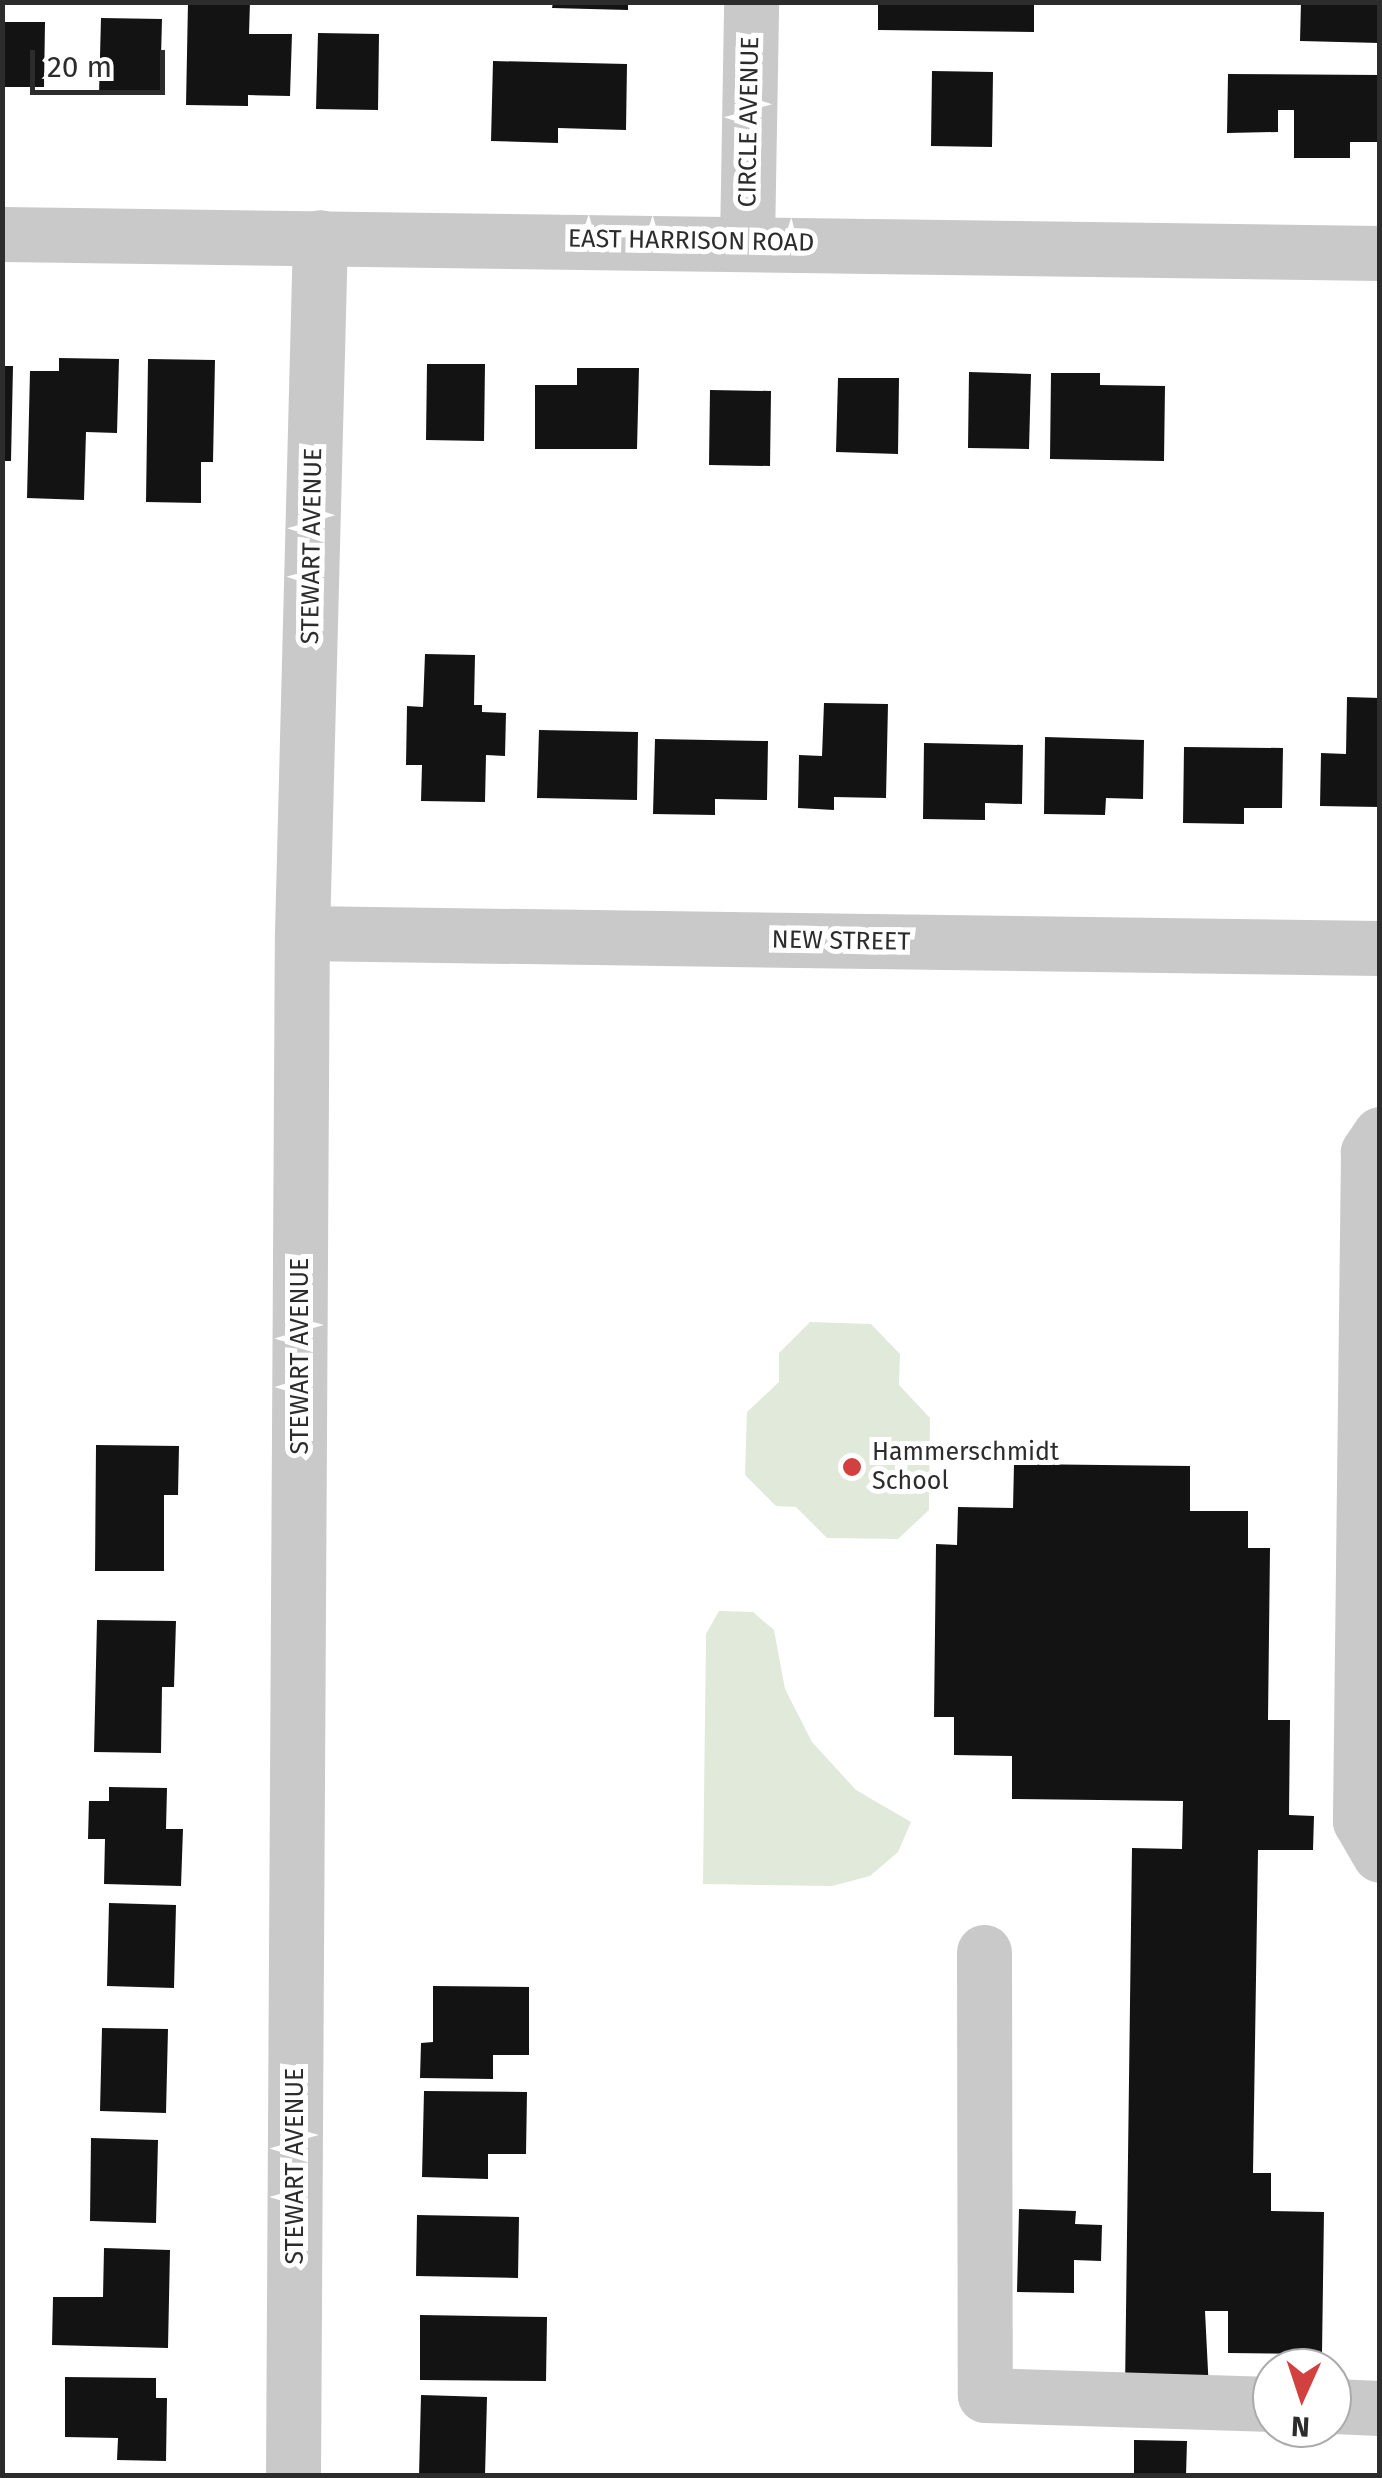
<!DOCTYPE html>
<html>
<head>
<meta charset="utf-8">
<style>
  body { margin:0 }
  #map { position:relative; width:1382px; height:2478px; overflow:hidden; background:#fff; font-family:"Fira Sans",sans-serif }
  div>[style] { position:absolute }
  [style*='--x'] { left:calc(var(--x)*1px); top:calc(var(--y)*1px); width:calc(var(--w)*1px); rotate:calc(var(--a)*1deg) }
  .green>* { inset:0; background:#e1e9db }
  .building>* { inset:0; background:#131313 }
  .minor>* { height:55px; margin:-27.5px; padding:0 27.5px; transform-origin:27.5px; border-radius:27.5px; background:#c9c9c9 }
  .dots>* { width:28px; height:28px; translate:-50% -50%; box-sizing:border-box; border:5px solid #fff; border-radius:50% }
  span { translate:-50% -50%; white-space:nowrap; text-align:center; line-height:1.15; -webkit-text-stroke:10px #fff; paint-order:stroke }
  .street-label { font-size:25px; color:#2c2c2c }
  .poi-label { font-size:25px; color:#2c2c2c }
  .left { translate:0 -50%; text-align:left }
  .frame { position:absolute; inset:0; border:5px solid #2c2c2c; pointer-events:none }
  .north { position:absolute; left:1252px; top:2348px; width:100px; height:100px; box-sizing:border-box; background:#fff; border:2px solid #ababab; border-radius:50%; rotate:183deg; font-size:28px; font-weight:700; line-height:40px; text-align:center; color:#2c2c2c }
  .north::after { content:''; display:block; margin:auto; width:35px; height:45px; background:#d14140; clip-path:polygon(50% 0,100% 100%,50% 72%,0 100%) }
  .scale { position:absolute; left:30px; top:50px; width:135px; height:45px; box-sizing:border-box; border:5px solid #2c2c2c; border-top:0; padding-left:12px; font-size:30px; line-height:35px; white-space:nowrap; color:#2c2c2c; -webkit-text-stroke:8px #fff; paint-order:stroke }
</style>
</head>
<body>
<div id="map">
  <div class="green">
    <i style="clip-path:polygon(810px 1322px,871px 1324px,900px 1354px,899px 1385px,930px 1418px,929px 1510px,898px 1539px,827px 1538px,796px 1507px,776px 1506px,745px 1475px,747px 1412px,779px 1382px,779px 1353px)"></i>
    <i style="clip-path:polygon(719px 1611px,753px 1612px,774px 1630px,785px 1689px,812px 1742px,856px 1790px,911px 1822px,898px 1852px,870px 1876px,832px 1886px,703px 1884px,706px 1634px)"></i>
  </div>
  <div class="building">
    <i style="clip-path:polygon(188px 2px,250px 2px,249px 34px,292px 34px,290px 96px,248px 95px,248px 106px,186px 105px)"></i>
    <i style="clip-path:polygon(553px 2px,628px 2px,628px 10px,552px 8px)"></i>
    <i style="clip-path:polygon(878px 2px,1034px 2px,1034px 32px,878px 30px)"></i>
    <i style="clip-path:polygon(1301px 2px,1380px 2px,1380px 43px,1300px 41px)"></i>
    <i style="clip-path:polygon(101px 18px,162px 19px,160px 95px,99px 94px)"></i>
    <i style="clip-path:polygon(2px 22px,45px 22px,44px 87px,2px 87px)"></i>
    <i style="clip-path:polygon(318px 33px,379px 34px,378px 110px,316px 109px)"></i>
    <i style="clip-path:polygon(493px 61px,627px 64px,626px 130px,558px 128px,558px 143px,491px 141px)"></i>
    <i style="clip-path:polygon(932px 71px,993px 72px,992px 147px,931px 146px)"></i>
    <i style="clip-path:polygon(1228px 74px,1380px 75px,1380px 142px,1350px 142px,1350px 158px,1294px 158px,1294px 110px,1278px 110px,1278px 132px,1227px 133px)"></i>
    <i style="clip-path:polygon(59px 358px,119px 359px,117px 433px,86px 432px,84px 500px,27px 498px,30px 371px,59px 371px)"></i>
    <i style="clip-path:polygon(148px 359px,215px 360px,213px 462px,201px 462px,201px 503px,146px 502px)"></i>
    <i style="clip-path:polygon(427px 364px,485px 364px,484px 441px,426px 440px)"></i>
    <i style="clip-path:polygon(2px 366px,13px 366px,11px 461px,2px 461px)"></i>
    <i style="clip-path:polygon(577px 368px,639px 368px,637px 449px,535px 449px,535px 385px,577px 385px)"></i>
    <i style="clip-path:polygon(969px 372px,1031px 374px,1029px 449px,968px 448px)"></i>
    <i style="clip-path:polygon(1051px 373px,1100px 373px,1100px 385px,1165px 386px,1164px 461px,1050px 459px)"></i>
    <i style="clip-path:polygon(838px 378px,899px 378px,898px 454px,836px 452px)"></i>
    <i style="clip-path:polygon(710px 390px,771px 391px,770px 466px,709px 465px)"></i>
    <i style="clip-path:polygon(425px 654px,475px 655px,474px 705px,482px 705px,482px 712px,506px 713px,505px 756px,486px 755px,485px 802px,421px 801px,422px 765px,406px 765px,407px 706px,423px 707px)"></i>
    <i style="clip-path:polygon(1347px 697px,1380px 698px,1379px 807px,1320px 806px,1321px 753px,1346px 754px)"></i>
    <i style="clip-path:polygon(824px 703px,888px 704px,886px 798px,834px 797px,834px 810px,798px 808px,799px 755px,822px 756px)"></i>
    <i style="clip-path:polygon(539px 730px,638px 732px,637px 800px,537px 798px)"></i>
    <i style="clip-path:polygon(1045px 737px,1144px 740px,1143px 799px,1106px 798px,1105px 815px,1044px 814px)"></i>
    <i style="clip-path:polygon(655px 739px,768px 741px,767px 800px,715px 799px,715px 815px,653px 814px)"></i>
    <i style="clip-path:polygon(924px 743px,1023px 745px,1022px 804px,985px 803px,985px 820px,923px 819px)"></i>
    <i style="clip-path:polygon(1184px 747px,1283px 748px,1282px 808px,1244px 808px,1244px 824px,1183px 823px)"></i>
    <i style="clip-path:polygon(96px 1445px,179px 1446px,178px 1495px,164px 1495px,164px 1571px,95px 1571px)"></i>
    <i style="clip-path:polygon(1014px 1464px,1190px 1466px,1190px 1511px,1248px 1511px,1248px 1548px,1270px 1548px,1268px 1720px,1290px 1720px,1289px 1815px,1314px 1816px,1313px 1850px,1258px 1850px,1253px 2173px,1271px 2173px,1271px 2211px,1324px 2212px,1322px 2354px,1228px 2353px,1228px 2311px,1205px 2311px,1209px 2391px,1125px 2390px,1132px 1848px,1182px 1849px,1183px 1801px,1012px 1799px,1012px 1756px,954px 1755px,954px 1717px,934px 1717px,936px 1544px,957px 1545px,958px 1507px,1013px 1508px)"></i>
    <i style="clip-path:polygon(97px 1620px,176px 1621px,174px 1687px,162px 1687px,161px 1753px,94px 1752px)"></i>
    <i style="clip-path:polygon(109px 1787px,167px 1788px,166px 1829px,183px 1829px,181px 1886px,104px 1884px,105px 1839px,88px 1839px,89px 1801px,109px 1801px)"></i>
    <i style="clip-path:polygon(109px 1903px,176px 1905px,174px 1988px,107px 1986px)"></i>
    <i style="clip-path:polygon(433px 1986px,529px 1987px,529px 2055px,493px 2055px,493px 2079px,420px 2078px,421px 2043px,433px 2042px)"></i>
    <i style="clip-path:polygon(102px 2028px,168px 2029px,166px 2113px,100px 2111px)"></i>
    <i style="clip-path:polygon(424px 2091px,527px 2092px,526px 2154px,488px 2154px,488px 2179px,422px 2177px)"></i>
    <i style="clip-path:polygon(91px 2138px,158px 2140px,156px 2223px,90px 2221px)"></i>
    <i style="clip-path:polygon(1019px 2209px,1076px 2211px,1075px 2224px,1102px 2225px,1101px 2261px,1074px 2260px,1074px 2293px,1017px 2292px)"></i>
    <i style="clip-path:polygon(417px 2215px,519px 2217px,518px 2278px,416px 2276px)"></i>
    <i style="clip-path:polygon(104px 2248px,170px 2250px,168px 2348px,52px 2345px,53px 2297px,103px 2297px)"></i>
    <i style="clip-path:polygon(420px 2315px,547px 2317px,546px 2381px,420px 2380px)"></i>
    <i style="clip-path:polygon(65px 2377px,156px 2378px,156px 2398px,167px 2398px,166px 2461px,117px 2460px,118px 2438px,65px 2437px)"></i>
    <i style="clip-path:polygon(421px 2395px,487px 2397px,485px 2476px,419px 2476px)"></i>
    <i style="clip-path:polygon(1134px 2440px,1187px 2441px,1186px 2476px,1134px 2476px)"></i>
  </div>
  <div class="minor">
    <i style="--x:2;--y:234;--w:1378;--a:0.79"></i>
    <i style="--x:747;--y:241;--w:239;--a:-89"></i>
    <i style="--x:302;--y:933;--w:1078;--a:0.8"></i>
    <i style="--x:1380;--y:1134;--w:22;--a:124"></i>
    <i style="--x:1368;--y:1152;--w:669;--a:90.69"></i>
    <i style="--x:1360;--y:1821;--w:39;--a:60"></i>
    <i style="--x:984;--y:1952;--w:443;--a:89.9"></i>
    <i style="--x:985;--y:2395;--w:287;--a:1.8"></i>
    <i style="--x:1332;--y:2406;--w:48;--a:2.4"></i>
    <i style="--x:293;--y:2476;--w:1543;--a:-89.67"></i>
    <i style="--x:302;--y:933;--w:696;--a:-88.52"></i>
  </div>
  <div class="dots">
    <i style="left:852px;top:1467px;background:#d14140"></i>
  </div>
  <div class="street-label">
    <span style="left:749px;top:122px;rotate:-89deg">CIRCLE AVENUE</span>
    <span style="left:691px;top:241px;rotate:1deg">EAST HARRISON ROAD</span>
    <span style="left:312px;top:546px;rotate:-89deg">STEWART AVENUE</span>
    <span style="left:841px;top:941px;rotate:1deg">NEW STREET</span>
    <span style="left:300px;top:1356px;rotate:-90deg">STEWART AVENUE</span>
    <span style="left:295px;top:2166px;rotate:-90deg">STEWART AVENUE</span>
  </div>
  <div class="poi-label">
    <span class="left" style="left:872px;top:1467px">Hammerschmidt<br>School</span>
  </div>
  <div class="frame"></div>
  <div class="north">N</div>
  <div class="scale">20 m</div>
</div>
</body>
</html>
